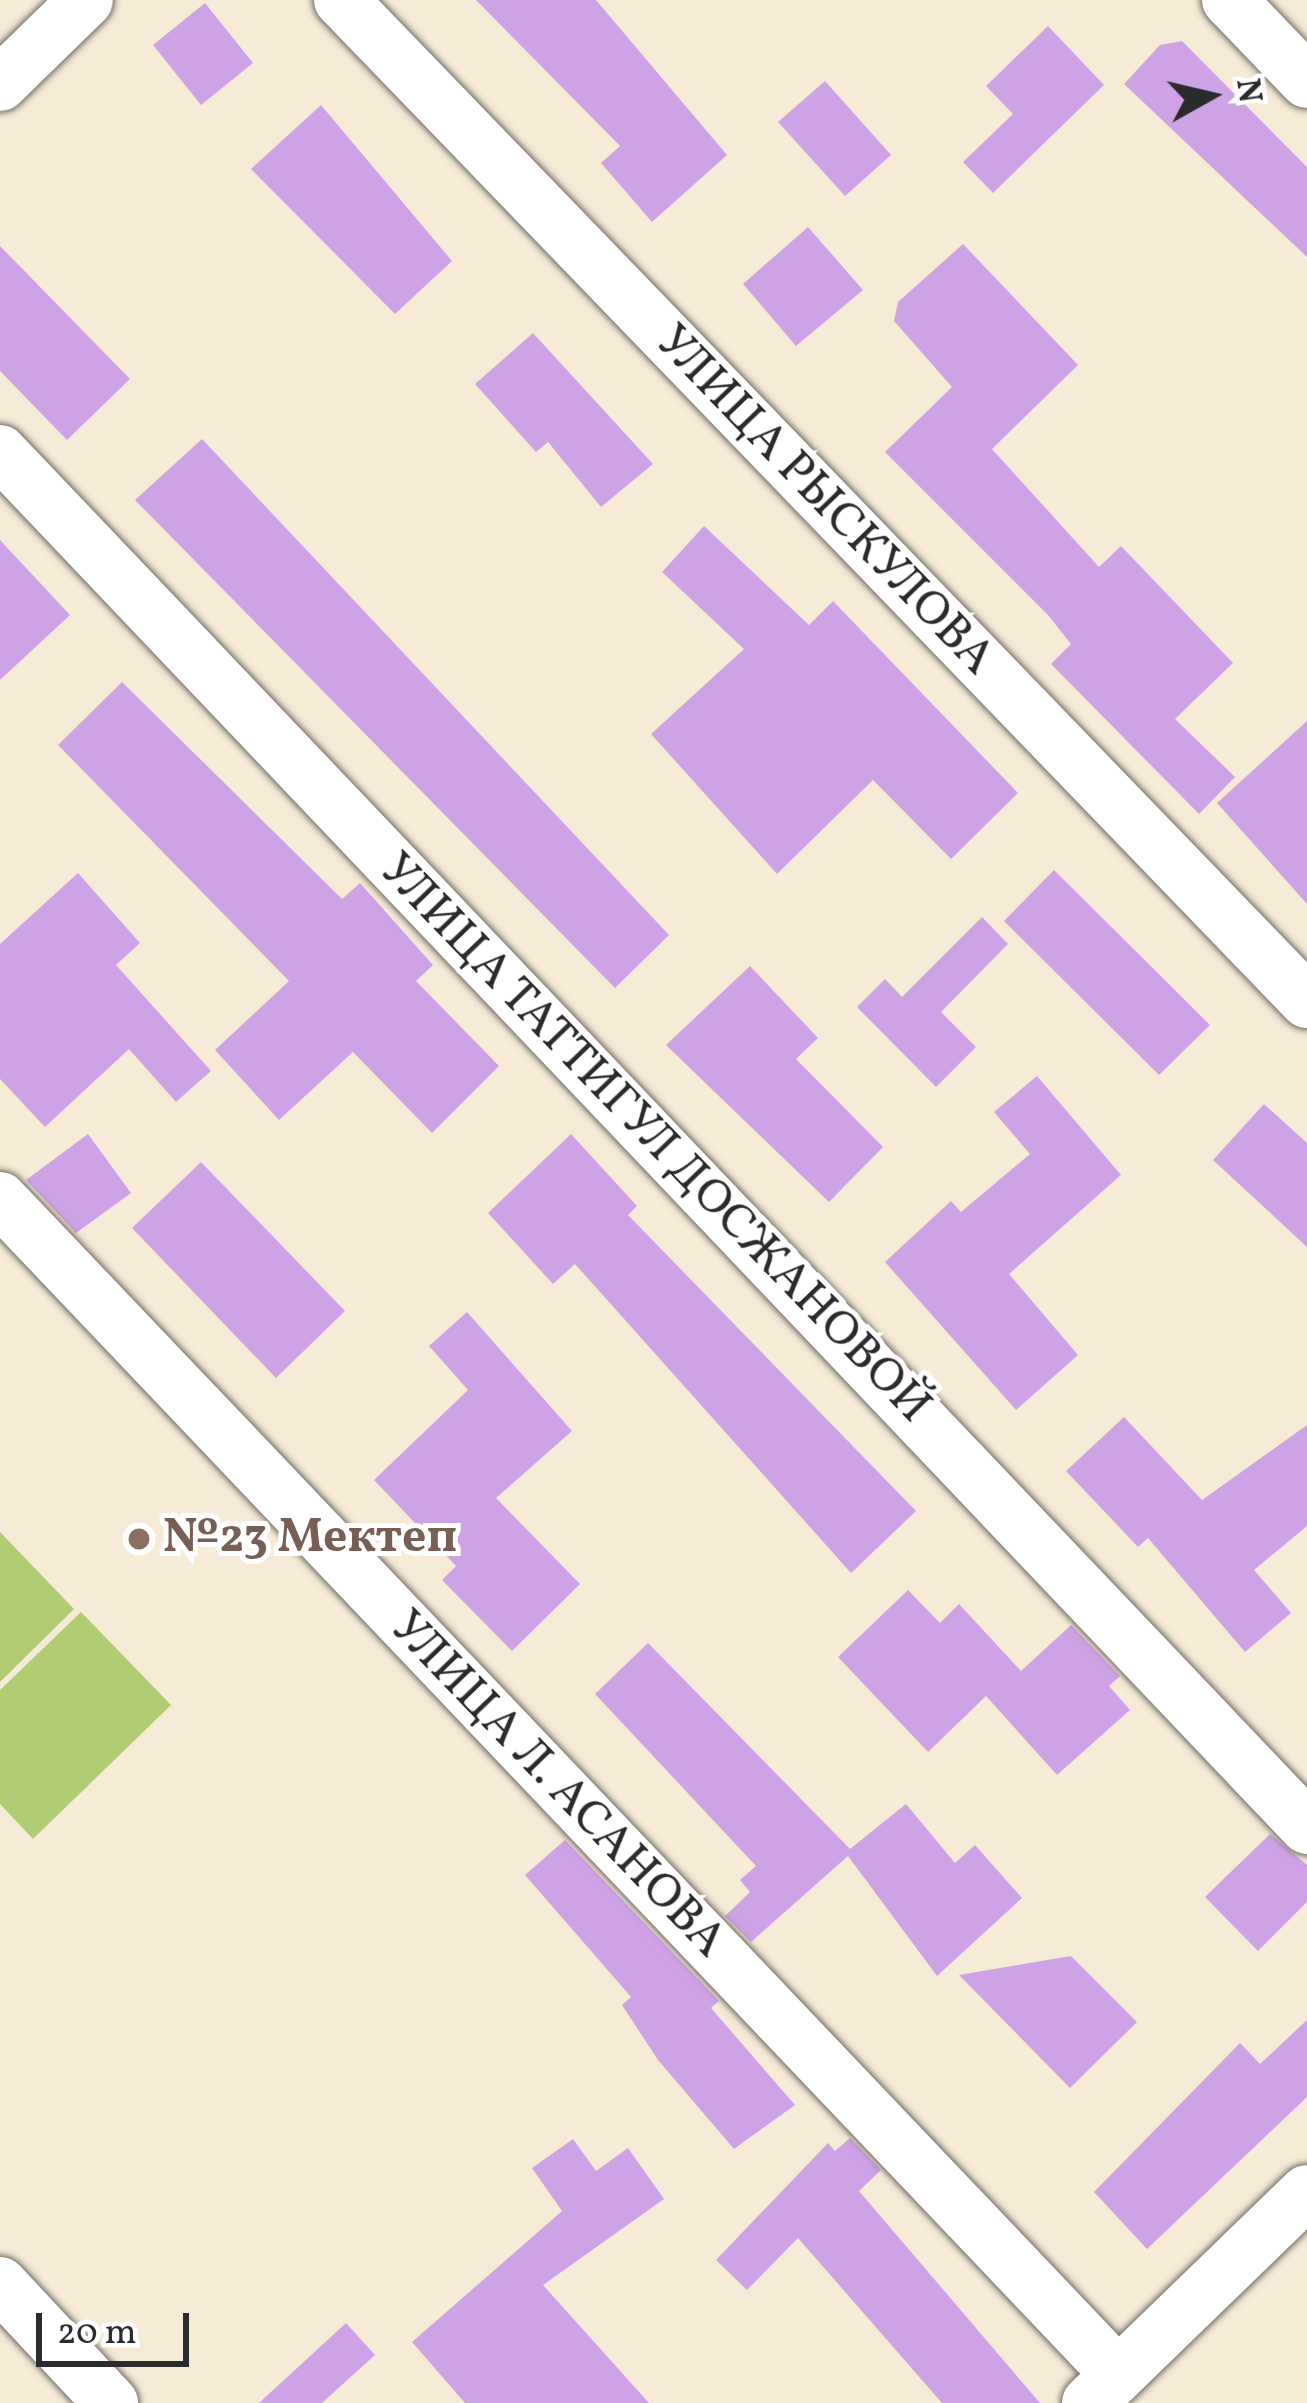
<!DOCTYPE html>
<html>
<head>
<meta charset="utf-8">
<style>
  body { margin:0 }
  #map { position:relative; width:1307px; height:2403px; overflow:hidden; background:#f6ebd6; font-family:Vollkorn,serif }
  div>[style] { position:absolute }
  [style*='--x'] { left:calc(var(--x)*1px); top:calc(var(--y)*1px); width:calc(var(--w)*1px); rotate:calc(var(--a)*1deg) }
  .green>* { inset:0; background:#b1cd74 }
  .building>* { inset:0; background:#cea3e6 }
  .roads { filter:drop-shadow(0 0 3px #726e67) drop-shadow(0 0 3px #726e67) }
  .street>* { height:54px; margin:-27px; padding:0 27px; transform-origin:27px; border-radius:27px; background:#fff }
  .dots>* { width:33px; height:33px; translate:-50% -50%; box-sizing:border-box; border:6px solid #fff; border-radius:50% }
  span { translate:-50% -50%; white-space:nowrap; text-align:center; line-height:1.15; -webkit-text-stroke:10px #fff; paint-order:stroke }
  .street-label { font-size:48px; color:#2b2b2b }
  .education-label { font-size:48px; color:#785e54; font-weight:700 }
  .left { translate:0 -50%; text-align:left }
  .north { position:absolute; left:1151px; top:36px; width:120px; height:120px; -webkit-text-stroke:9px #fff; paint-order:stroke; rotate:82deg; font-size:33px; font-weight:700; line-height:48px; text-align:center; color:#2b2b2b }
  .north::after { content:''; display:block; margin:auto; width:42px; height:54px; background:#2b2b2b; clip-path:polygon(50% 0,100% 100%,50% 72%,0 100%) }
  .scale { position:absolute; left:36px; top:2313px; width:153px; height:54px; box-sizing:border-box; border:6px solid #2b2b2b; border-top:0; padding-left:15px; font-size:36px; line-height:42px; white-space:nowrap; color:#2b2b2b; -webkit-text-stroke:9px #fff; paint-order:stroke }
</style>
</head>
<body>
<div id="map">
  <div class="green">
    <i style="clip-path:polygon(0 1532px,74px 1609px,0 1682px)"></i>
    <i style="clip-path:polygon(81px 1612px,171px 1705px,33px 1839px,0 1804px,0 1690px)"></i>
  </div>
  <div class="building">
    <i style="clip-path:polygon(476px 0,596px 0,727px 155px,652px 222px,601px 163px,620px 146px)"></i>
    <i style="clip-path:polygon(205px 3px,253px 63px,201px 105px,153px 45px)"></i>
    <i style="clip-path:polygon(1048px 26px,1104px 85px,993px 193px,963px 162px,1013px 114px,986px 86px)"></i>
    <i style="clip-path:polygon(1182px 41px,1307px 167px,1307px 257px,1124px 84px,1160px 45px)"></i>
    <i style="clip-path:polygon(825px 81px,891px 155px,845px 196px,778px 122px)"></i>
    <i style="clip-path:polygon(321px 105px,452px 261px,395px 314px,251px 169px)"></i>
    <i style="clip-path:polygon(808px 227px,863px 290px,796px 346px,743px 284px)"></i>
    <i style="clip-path:polygon(963px 244px,1078px 365px,992px 449px,1099px 567px,1121px 546px,1233px 663px,1175px 719px,1235px 777px,1199px 814px,1051px 664px,1071px 644px,1048px 615px,885px 452px,952px 387px,894px 321px,898px 302px)"></i>
    <i style="clip-path:polygon(0 246px,130px 379px,67px 440px,0 371px)"></i>
    <i style="clip-path:polygon(533px 333px,653px 464px,601px 507px,548px 442px,536px 452px,475px 384px)"></i>
    <i style="clip-path:polygon(202px 439px,669px 935px,615px 988px,135px 500px)"></i>
    <i style="clip-path:polygon(704px 526px,809px 625px,833px 601px,1018px 793px,951px 859px,873px 780px,777px 874px,651px 734px,744px 649px,662px 572px)"></i>
    <i style="clip-path:polygon(0 540px,70px 615px,0 680px)"></i>
    <i style="clip-path:polygon(122px 682px,342px 899px,360px 883px,433px 965px,416px 981px,499px 1066px,432px 1133px,353px 1052px,279px 1120px,215px 1050px,289px 981px,58px 745px)"></i>
    <i style="clip-path:polygon(1307px 721px,1307px 904px,1217px 803px)"></i>
    <i style="clip-path:polygon(1054px 870px,1210px 1025px,1159px 1075px,1004px 921px)"></i>
    <i style="clip-path:polygon(78px 873px,140px 943px,116px 965px,211px 1071px,176px 1102px,129px 1049px,45px 1127px,0 1079px,0 944px)"></i>
    <i style="clip-path:polygon(982px 917px,1008px 944px,941px 1012px,976px 1047px,936px 1087px,857px 1007px,885px 979px,902px 997px)"></i>
    <i style="clip-path:polygon(750px 966px,818px 1038px,796px 1059px,883px 1147px,829px 1202px,666px 1045px)"></i>
    <i style="clip-path:polygon(1037px 1076px,1121px 1175px,1009px 1274px,1078px 1355px,1016px 1410px,885px 1262px,951px 1201px,961px 1212px,1030px 1154px,994px 1112px)"></i>
    <i style="clip-path:polygon(1264px 1104px,1307px 1143px,1307px 1247px,1213px 1160px)"></i>
    <i style="clip-path:polygon(88px 1134px,131px 1193px,76px 1233px,26px 1180px)"></i>
    <i style="clip-path:polygon(571px 1134px,637px 1206px,628px 1215px,916px 1511px,851px 1573px,575px 1264px,553px 1284px,488px 1213px)"></i>
    <i style="clip-path:polygon(201px 1162px,345px 1311px,276px 1378px,132px 1228px)"></i>
    <i style="clip-path:polygon(467px 1312px,572px 1431px,496px 1498px,580px 1584px,512px 1651px,442px 1580px,456px 1566px,374px 1480px,468px 1390px,429px 1346px)"></i>
    <i style="clip-path:polygon(1124px 1417px,1202px 1500px,1307px 1425px,1307px 1526px,1254px 1570px,1291px 1613px,1245px 1652px,1148px 1538px,1138px 1547px,1066px 1471px)"></i>
    <i style="clip-path:polygon(908px 1590px,940px 1623px,959px 1604px,1021px 1671px,1071px 1625px,1120px 1676px,1109px 1686px,1130px 1710px,1057px 1775px,986px 1696px,928px 1752px,838px 1657px)"></i>
    <i style="clip-path:polygon(648px 1643px,850px 1849px,906px 1804px,955px 1863px,975px 1845px,1022px 1898px,937px 1976px,848px 1856px,751px 1942px,725px 1916px,750px 1892px,740px 1880px,756px 1866px,595px 1694px)"></i>
    <i style="clip-path:polygon(1270px 1834px,1307px 1865px,1307px 1902px,1258px 1951px,1205px 1897px)"></i>
    <i style="clip-path:polygon(565px 1840px,719px 2001px,711px 2008px,795px 2105px,734px 2149px,658px 2060px,622px 2005px,631px 1997px,525px 1875px)"></i>
    <i style="clip-path:polygon(1071px 1956px,1137px 2022px,1070px 2088px,959px 1975px)"></i>
    <i style="clip-path:polygon(1307px 2020px,1307px 2097px,1147px 2249px,1094px 2192px,1240px 2043px,1260px 2064px)"></i>
    <i style="clip-path:polygon(850px 2138px,881px 2170px,859px 2191px,1040px 2403px,942px 2403px,798px 2238px,747px 2290px,716px 2260px,828px 2143px,835px 2151px)"></i>
    <i style="clip-path:polygon(573px 2139px,596px 2171px,628px 2148px,664px 2199px,543px 2285px,649px 2403px,465px 2403px,412px 2342px,562px 2211px,532px 2168px)"></i>
    <i style="clip-path:polygon(346px 2323px,375px 2355px,322px 2403px,259px 2403px)"></i>
  </div>
  <div class="roads">
    <div class="street">
      <i style="--x:341;--y:0;--w:1391;--a:46.02"></i>
      <i style="--x:1229;--y:0;--w:112;--a:46.1"></i>
      <i style="--x:0;--y:84;--w:120;--a:-44.3"></i>
      <i style="--x:0;--y:452;--w:1897;--a:46.45"></i>
      <i style="--x:0;--y:1199;--w:1618;--a:46.43"></i>
      <i style="--x:0;--y:2284;--w:163;--a:47"></i>
      <i style="--x:1089;--y:2403;--w:303;--a:-44.1"></i>
    </div>
  </div>
  <div class="dots">
    <i style="left:139px;top:1539px;background:#8d6e63"></i>
  </div>
  <div class="street-label">
    <span style="left:824px;top:501px;rotate:46deg">УЛИЦА РЫСКУЛОВА</span>
    <span style="left:654px;top:1139px;rotate:46deg">УЛИЦА ТАТТИГУЛ ДОСЖАНОВОЙ</span>
    <span style="left:557px;top:1785px;rotate:46deg">УЛИЦА Л. АСАНОВА</span>
  </div>
  <div class="education-label">
    <span class="left" style="left:163px;top:1539px">№23 Мектеп</span>
  </div>
  <div class="north">N</div>
  <div class="scale">20 m</div>
</div>
</body>
</html>
